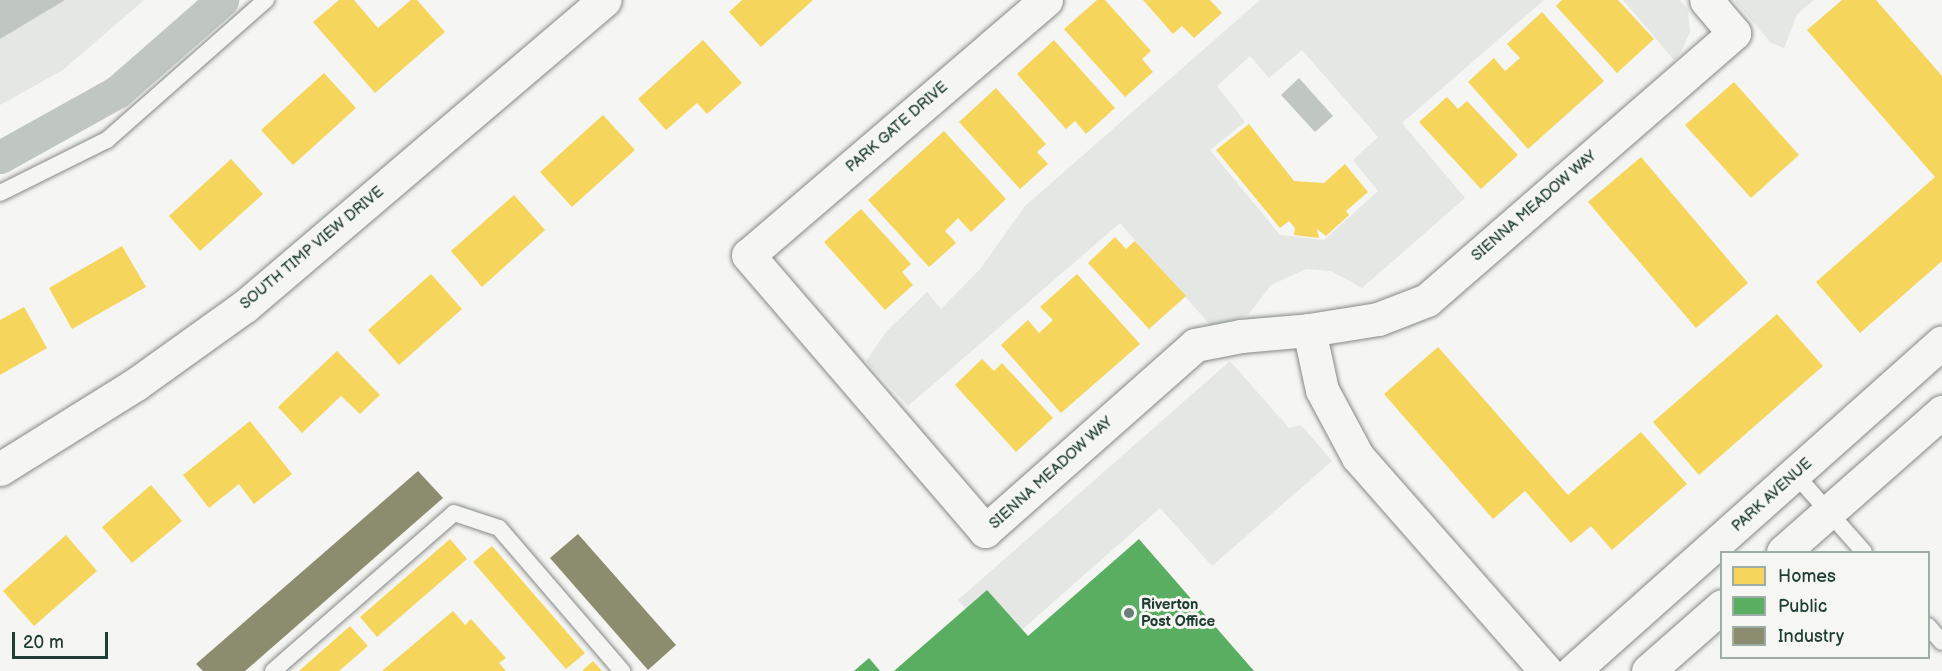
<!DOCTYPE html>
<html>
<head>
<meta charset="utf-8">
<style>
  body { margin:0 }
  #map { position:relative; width:1942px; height:671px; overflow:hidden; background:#f5f5f3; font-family:"Balsamiq Sans",sans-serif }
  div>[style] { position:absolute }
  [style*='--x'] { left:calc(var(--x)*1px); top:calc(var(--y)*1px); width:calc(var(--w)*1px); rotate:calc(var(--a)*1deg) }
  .green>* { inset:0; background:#e4e7e3 }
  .water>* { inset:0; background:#c0c7c3 }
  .homes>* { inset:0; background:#f6d55c }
  .public>* { inset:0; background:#5aae61 }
  .industry>* { inset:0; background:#8c8c6e }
  .stream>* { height:9px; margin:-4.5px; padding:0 4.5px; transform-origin:4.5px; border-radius:4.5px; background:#c0c7c3 }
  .canal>* { height:33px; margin:-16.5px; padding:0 16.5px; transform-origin:16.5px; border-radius:16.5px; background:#c0c7c3 }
  .roads { filter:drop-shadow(0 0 2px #858a88) drop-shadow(0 0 2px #858a88) }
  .lane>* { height:16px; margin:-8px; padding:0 8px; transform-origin:8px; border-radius:8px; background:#f5f5f3 }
  .street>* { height:33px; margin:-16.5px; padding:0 16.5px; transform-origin:16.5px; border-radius:16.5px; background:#f5f5f3 }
  .secondary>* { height:33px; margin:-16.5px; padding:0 16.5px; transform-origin:16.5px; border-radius:16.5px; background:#f5f5f3 }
  .dots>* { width:16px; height:16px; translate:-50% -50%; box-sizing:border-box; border:3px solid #f6f6f2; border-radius:50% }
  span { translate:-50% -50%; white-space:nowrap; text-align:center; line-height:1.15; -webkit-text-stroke:6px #f6f6f2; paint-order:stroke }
  .street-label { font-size:15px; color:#1f3d34 }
  .poi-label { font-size:15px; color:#1f3d34; font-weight:700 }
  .left { translate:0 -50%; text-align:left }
  .legend { position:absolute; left:1720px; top:551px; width:210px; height:108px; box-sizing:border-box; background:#f6f6f2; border:2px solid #a0aca6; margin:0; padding:8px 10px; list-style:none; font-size:18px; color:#1f3d34 }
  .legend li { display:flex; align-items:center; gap:12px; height:30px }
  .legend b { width:30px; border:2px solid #a0aca6 }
  .scale { position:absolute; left:12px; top:632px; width:96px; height:27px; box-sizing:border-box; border:3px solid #1f3d34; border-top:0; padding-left:8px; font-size:18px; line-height:21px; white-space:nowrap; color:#1f3d34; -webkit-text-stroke:4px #f6f6f2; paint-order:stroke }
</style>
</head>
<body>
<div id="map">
  <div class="green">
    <i style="clip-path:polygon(0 0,144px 0,63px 70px,0 105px)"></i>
    <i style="clip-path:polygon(evenodd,1260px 0,1544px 0,1402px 123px,1465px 198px,1362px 288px,1331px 271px,1306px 269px,1271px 285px,1248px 315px,1212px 327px,1120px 223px,908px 406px,866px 361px,887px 331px,927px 292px,941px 309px,981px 268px,1025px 206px,1260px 0,1302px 50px,1378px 137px,1353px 160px,1378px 191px,1324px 240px,1280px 235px,1210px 150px,1245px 122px,1217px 86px,1250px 56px,1269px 78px,1302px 50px)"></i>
    <i style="clip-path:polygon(1623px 0,1680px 0,1688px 10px,1690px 32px,1681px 52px,1674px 60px)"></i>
    <i style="clip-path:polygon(1734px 0,1814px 0,1797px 14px,1784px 48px,1771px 43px)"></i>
    <i style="clip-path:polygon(1230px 361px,1289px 428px,1301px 425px,1332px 461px,1212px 566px,1160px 508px,1000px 649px,958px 600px)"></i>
  </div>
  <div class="water">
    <i style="clip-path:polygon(0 0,65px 0,0 39px)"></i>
    <i style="clip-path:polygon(1299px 78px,1333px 116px,1315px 132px,1281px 95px)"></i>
  </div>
  <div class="homes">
    <i style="clip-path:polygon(339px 0,354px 0,378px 28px,411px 0,417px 0,445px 32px,375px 93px,313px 22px)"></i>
    <i style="clip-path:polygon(742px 0,813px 0,761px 47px,729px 12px)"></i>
    <i style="clip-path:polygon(1097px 0,1105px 0,1151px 51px,1142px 59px,1153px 72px,1125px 97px,1064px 29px)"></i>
    <i style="clip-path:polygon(1143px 0,1210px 0,1222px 13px,1194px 38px,1182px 26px,1173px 34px)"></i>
    <i style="clip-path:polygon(1562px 0,1618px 0,1654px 39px,1617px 73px,1556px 6px)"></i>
    <i style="clip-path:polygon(1842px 0,1876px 0,1942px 76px,1942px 261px,1860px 333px,1816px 282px,1935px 177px,1807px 30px)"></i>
    <i style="clip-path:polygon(1542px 12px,1604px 81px,1528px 149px,1468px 82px,1494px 58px,1505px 71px,1520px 58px,1507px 44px)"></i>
    <i style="clip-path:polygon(703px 40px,742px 83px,707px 114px,697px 103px,666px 130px,638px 99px)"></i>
    <i style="clip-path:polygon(1054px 40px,1115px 108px,1086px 134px,1075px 121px,1066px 129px,1017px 74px)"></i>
    <i style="clip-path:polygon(324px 73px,356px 108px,293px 165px,261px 130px)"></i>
    <i style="clip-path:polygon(1734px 82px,1799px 155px,1751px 198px,1685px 125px)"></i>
    <i style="clip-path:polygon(996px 88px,1046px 144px,1037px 152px,1048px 164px,1020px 189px,959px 122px)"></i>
    <i style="clip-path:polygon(1447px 97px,1458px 109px,1467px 101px,1518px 155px,1481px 189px,1419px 122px)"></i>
    <i style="clip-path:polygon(603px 115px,635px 150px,572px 207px,540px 172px)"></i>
    <i style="clip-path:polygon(1249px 124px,1294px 181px,1324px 183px,1345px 164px,1368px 192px,1346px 211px,1349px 215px,1326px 236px,1317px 229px,1319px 238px,1294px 235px,1295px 228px,1289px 221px,1280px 228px,1216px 150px)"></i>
    <i style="clip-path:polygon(944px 131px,1006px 199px,971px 232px,958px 218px,945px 231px,956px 243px,929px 267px,868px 200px)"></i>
    <i style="clip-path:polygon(1641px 157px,1748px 283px,1696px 328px,1588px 202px)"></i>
    <i style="clip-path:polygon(231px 159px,263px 194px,200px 251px,169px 216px)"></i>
    <i style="clip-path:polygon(514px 195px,545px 230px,482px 287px,451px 251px)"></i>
    <i style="clip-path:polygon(861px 209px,911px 264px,902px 272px,913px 285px,885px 310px,824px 242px)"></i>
    <i style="clip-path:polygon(1115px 237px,1126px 249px,1135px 241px,1186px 296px,1149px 329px,1088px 263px)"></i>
    <i style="clip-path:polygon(122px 246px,146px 287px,72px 329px,49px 288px)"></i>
    <i style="clip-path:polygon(431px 274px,462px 309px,399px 365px,368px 330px)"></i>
    <i style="clip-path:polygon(1077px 274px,1140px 344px,1061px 413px,1001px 345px,1028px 320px,1039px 333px,1053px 320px,1040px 307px)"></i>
    <i style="clip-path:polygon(24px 307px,47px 348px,0 375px,0 320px)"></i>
    <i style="clip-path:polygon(1777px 314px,1823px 366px,1699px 475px,1653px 422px)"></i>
    <i style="clip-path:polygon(1438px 347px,1568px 495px,1641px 432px,1687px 484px,1612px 550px,1591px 526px,1571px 543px,1525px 491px,1493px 519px,1384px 394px)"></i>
    <i style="clip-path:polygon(337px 351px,380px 395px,360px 414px,341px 396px,302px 433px,278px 407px)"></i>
    <i style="clip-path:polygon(982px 359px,994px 371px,1002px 363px,1053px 418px,1016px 452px,955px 385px)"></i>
    <i style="clip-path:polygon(250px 421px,292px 474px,254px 504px,239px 484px,209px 508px,183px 475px)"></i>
    <i style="clip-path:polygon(151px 485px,182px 521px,132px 563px,102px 527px)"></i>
    <i style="clip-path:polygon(66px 535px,97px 571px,34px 626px,3px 591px)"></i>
    <i style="clip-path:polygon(450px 539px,467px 559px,377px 637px,360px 617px)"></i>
    <i style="clip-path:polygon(492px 546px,585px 653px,566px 669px,473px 562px)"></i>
    <i style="clip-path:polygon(453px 611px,465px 625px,471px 619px,506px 658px,499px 663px,506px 671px,382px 671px)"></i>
    <i style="clip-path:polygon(350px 626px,368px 646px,339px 671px,299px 671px)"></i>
    <i style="clip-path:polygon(593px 661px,602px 671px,582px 671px)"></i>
  </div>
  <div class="public">
    <i style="clip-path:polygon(1139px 539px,1254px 671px,894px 671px,987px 590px,1028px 636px)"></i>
    <i style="clip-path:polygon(869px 658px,880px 671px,854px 671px)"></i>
  </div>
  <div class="industry">
    <i style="clip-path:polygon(418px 471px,443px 498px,245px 671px,203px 671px,196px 664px)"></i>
    <i style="clip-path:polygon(578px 534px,676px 645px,648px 670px,550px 558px)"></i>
  </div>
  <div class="stream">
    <i style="--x:206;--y:0;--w:11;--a:49"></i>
  </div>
  <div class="canal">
    <i style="--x:0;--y:157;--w:134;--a:-29.1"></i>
    <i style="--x:117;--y:92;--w:140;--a:-41.2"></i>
  </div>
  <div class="roads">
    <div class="lane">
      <i style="--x:0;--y:193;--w:119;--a:-26.4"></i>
      <i style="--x:107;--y:140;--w:212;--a:-41.4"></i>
      <i style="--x:1795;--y:474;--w:104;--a:48.5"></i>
      <i style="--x:1928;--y:626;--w:21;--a:49"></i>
      <i style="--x:273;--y:671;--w:240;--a:-41.1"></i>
      <i style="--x:454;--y:513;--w:47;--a:18.4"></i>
      <i style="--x:499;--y:528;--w:189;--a:49.3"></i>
    </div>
    <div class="street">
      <i style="--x:1046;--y:0;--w:392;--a:139.4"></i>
      <i style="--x:748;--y:255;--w:364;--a:49.3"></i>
      <i style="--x:985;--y:531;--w:281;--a:-41.5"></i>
      <i style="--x:1195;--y:345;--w:47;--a:-11.1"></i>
      <i style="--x:1241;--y:336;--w:68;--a:-5"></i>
      <i style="--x:1309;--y:330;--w:70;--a:-9.1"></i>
      <i style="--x:1378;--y:319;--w:53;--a:-21.2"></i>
      <i style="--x:1427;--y:300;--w:407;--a:-41"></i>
      <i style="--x:1734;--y:33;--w:43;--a:-130.3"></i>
      <i style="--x:1309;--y:330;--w:61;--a:77.8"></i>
      <i style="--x:1322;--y:390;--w:76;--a:61.8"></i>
      <i style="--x:1358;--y:457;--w:285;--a:48.7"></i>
      <i style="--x:0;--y:469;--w:160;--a:-32"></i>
      <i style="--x:136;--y:384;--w:134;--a:-35.6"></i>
      <i style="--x:245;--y:306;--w:472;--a:-40.4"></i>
    </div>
    <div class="secondary">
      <i style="--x:1783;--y:552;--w:212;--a:-41.4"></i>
      <i style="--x:1573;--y:671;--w:494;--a:-41.7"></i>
      <i style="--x:1648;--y:671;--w:98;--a:-41.3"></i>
    </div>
  </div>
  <div class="dots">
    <i style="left:1129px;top:613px;background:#6a7d77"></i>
  </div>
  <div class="street-label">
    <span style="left:897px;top:127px;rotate:-41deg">PARK GATE DRIVE</span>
    <span style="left:1534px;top:206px;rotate:-41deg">SIENNA MEADOW WAY</span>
    <span style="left:312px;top:248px;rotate:-40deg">SOUTH TIMP VIEW DRIVE</span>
    <span style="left:1051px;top:473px;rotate:-42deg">SIENNA MEADOW WAY</span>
    <span style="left:1772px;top:495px;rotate:-42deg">PARK AVENUE</span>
  </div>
  <div class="poi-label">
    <span class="left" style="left:1141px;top:613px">Riverton<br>Post Office</span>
  </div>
  <ul class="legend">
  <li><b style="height:16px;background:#f6d55c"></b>Homes</li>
  <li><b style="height:16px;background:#5aae61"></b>Public</li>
  <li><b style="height:16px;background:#8c8c6e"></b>Industry</li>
  </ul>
  <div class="scale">20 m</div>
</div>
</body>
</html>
